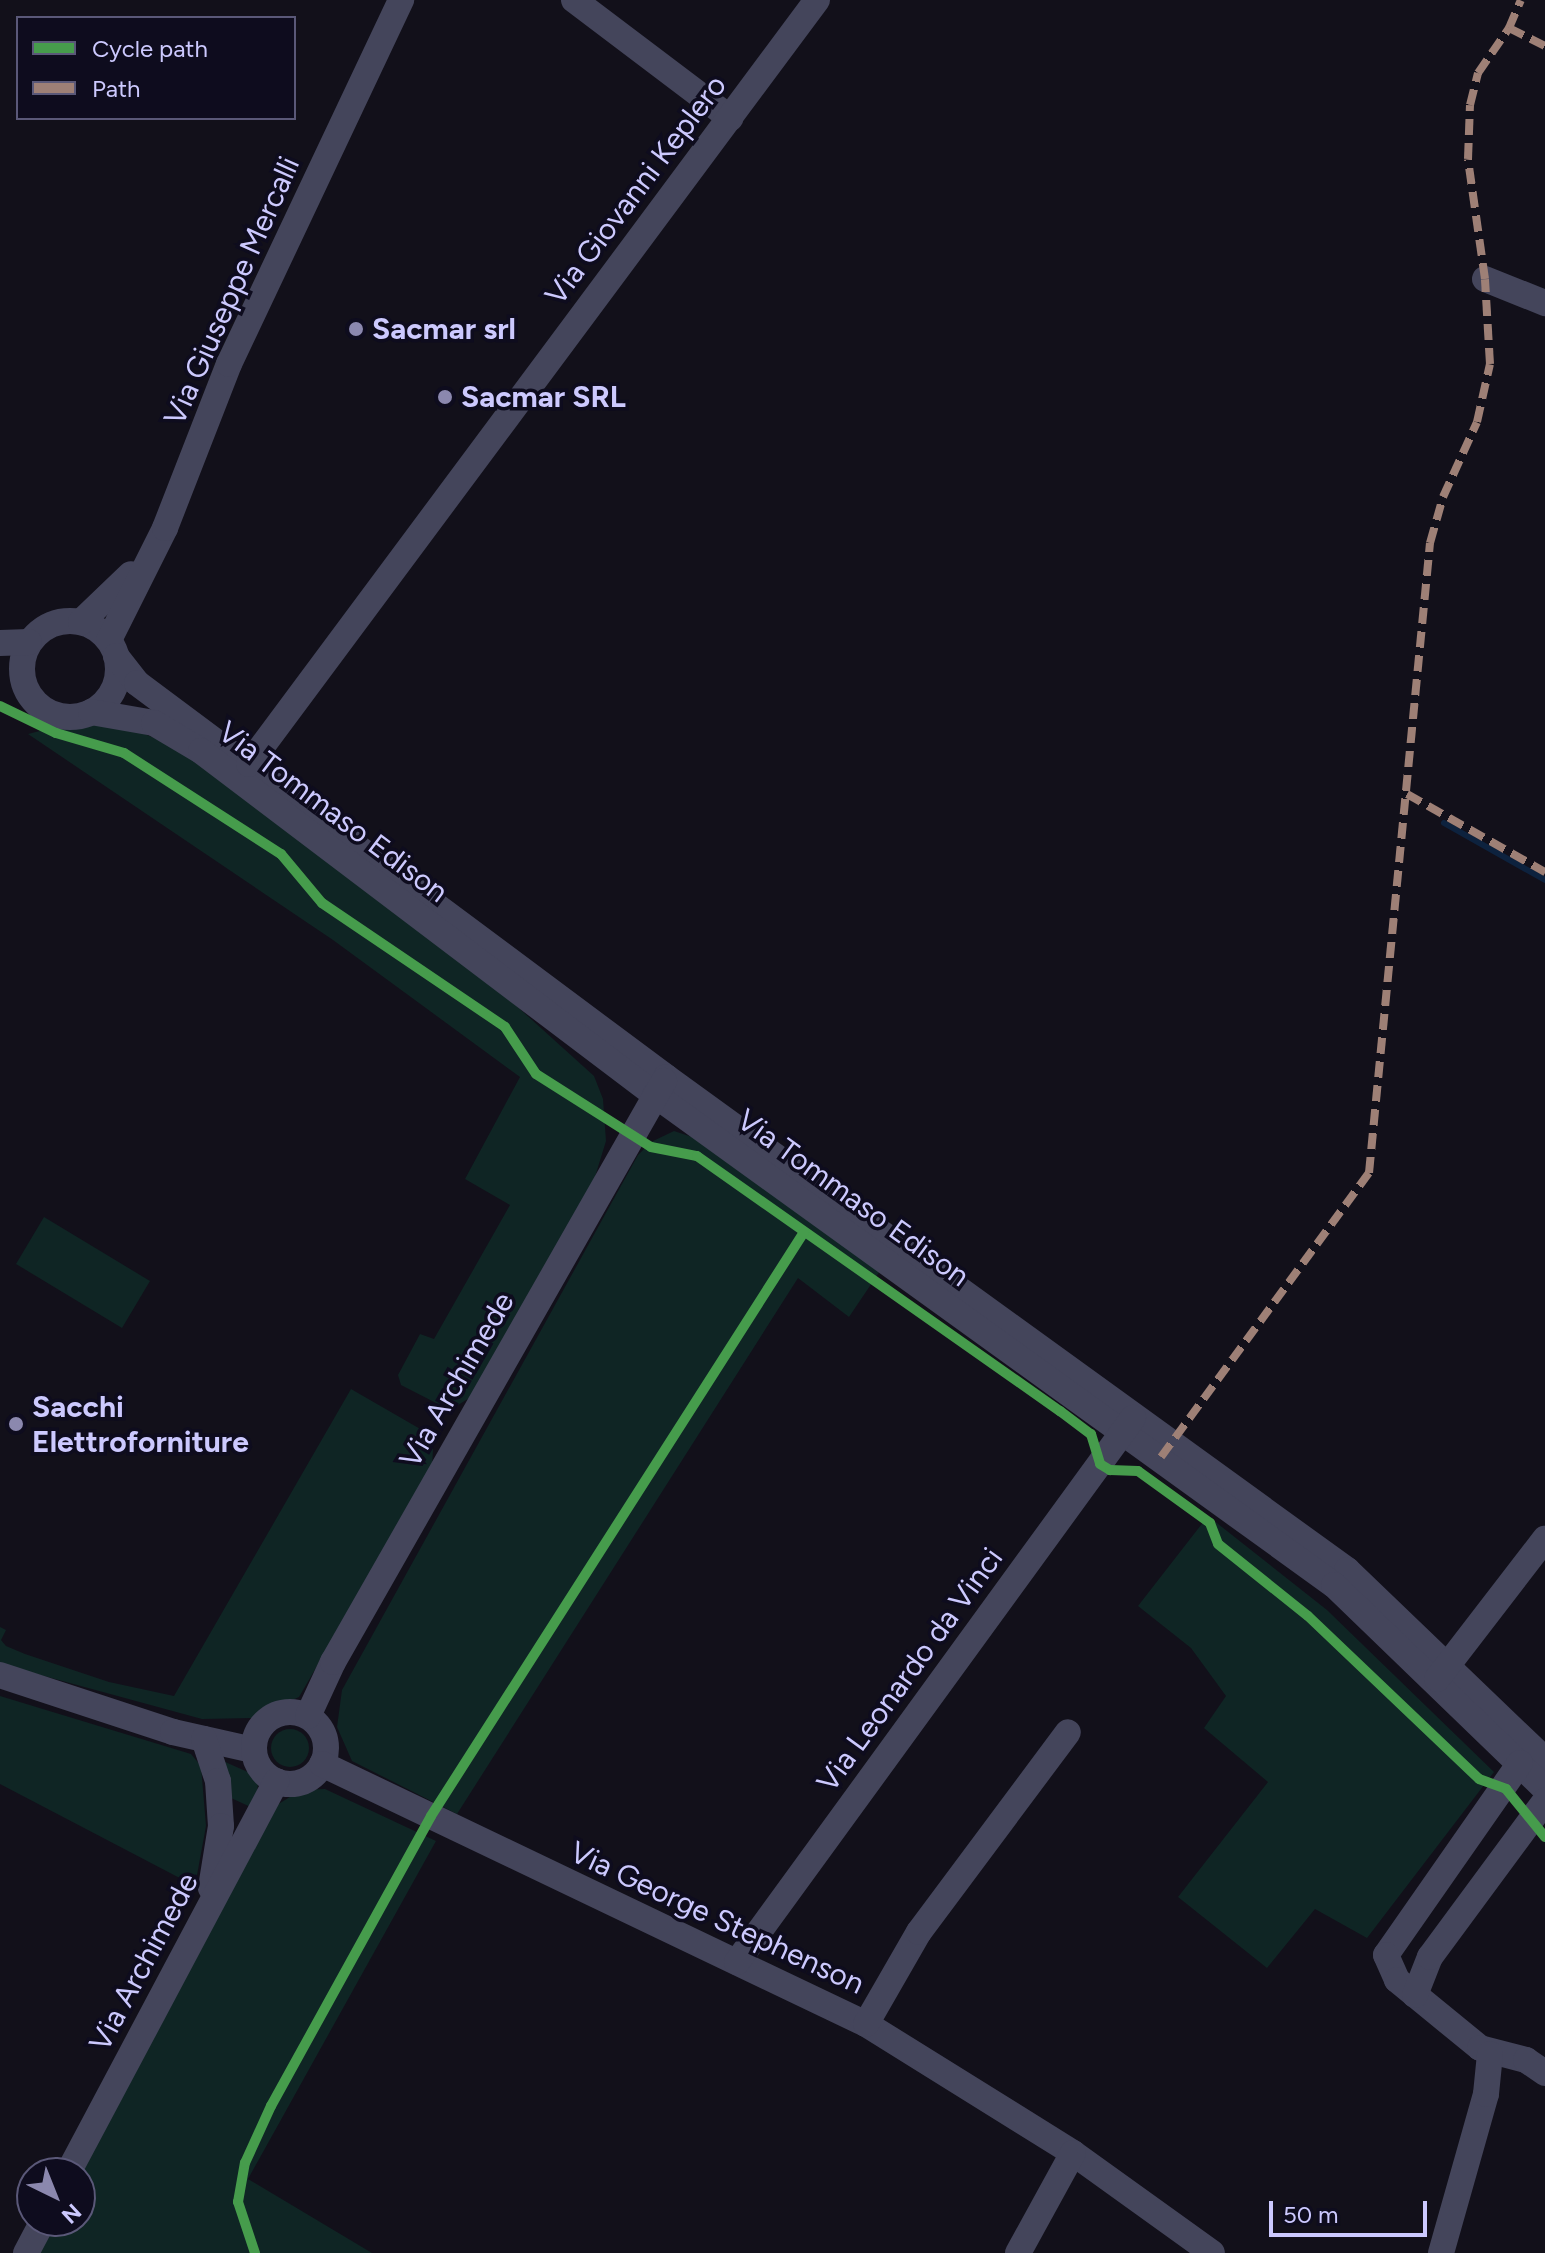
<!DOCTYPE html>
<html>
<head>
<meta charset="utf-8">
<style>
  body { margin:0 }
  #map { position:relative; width:1545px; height:2253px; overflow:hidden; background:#12101a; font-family:Figtree,sans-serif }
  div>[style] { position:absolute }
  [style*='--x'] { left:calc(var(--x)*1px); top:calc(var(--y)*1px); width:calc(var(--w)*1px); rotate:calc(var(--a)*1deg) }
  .green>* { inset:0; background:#0f2524 }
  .round { border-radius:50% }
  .stream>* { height:6px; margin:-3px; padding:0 3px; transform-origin:3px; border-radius:3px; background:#0d223e }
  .minor>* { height:26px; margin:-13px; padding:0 13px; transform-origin:13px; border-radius:13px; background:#44455b }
  .minor>.ring { margin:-13px; padding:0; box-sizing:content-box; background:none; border:26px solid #44455b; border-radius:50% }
  .quiet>* { height:8px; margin-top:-4px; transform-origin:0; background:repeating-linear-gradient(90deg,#9e8076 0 16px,transparent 0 24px) }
  .cycleway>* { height:10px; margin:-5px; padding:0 5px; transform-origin:5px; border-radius:5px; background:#469c4c }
  .dots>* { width:22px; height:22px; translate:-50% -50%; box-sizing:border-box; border:4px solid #0e0c1e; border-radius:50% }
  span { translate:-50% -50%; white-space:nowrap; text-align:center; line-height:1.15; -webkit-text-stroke:7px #0e0c1e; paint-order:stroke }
  .street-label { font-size:30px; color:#ccc9fe }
  .poi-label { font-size:30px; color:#ccc9fe; font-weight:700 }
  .left { translate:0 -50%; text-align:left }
  .legend { position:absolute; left:16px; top:16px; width:280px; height:104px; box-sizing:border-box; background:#0e0c1e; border:2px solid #5a5878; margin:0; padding:10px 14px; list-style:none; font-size:24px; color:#ccc9fe }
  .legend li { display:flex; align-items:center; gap:16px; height:40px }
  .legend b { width:40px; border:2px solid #5a5878 }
  .north { position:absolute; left:16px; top:2157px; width:80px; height:80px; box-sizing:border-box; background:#0e0c1e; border:2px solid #5a5878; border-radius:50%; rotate:137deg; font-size:22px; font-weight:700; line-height:32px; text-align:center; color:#ccc9fe }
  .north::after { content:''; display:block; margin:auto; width:28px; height:36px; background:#8b88ae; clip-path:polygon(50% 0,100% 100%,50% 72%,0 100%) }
  .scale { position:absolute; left:1269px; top:2201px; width:158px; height:36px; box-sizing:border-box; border:4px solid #ccc9fe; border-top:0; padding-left:10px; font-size:24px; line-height:28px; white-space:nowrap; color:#ccc9fe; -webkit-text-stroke:6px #0e0c1e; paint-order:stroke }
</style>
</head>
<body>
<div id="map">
  <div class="green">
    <i style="clip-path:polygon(119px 723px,192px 754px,490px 982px,594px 1076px,603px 1099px,606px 1141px,594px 1180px,471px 1397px,458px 1405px,440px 1405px,401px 1385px,398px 1375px,420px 1334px,434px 1339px,510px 1205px,465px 1179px,520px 1077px,333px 940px,28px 734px,55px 727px)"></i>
    <i style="clip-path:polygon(674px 1131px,701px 1140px,882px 1268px,849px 1317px,798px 1278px,457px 1814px,352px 1761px,337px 1727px,342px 1690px,638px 1155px,651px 1142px)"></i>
    <i style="clip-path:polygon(44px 1217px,150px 1281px,122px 1328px,16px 1264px)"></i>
    <i style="clip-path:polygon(351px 1389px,422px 1430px,433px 1449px,432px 1468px,299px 1697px,252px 1718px,202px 1719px,0 1664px,0 1627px,6px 1630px,1px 1640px,6px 1646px,25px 1654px,109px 1682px,174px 1696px)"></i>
    <i style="clip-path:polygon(1208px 1516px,1327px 1610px,1494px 1772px,1367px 1938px,1315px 1909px,1267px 1968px,1178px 1897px,1268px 1782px,1204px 1728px,1226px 1696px,1191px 1648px,1138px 1606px)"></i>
    <i style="clip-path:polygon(0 1696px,191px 1754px,201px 1766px,206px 1826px,195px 1886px,0 1784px)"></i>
    <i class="round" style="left:271px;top:1729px;width:38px;height:38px"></i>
    <i style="clip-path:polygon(223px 1761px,250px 1773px,258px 1784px,255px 1809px,231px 1798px)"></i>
    <i style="clip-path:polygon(325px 1789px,436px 1841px,248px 2179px,372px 2253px,33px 2253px,50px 2221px,80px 2221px,80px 2173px,277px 1805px,301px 1790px)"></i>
  </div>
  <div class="stream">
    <i style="--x:1444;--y:823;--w:116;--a:29.4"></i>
  </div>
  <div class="minor">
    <i style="--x:574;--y:0;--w:196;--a:37.1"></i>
    <i style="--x:1485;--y:279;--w:65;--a:21.8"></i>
    <i class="ring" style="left:22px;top:621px;width:70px;height:70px"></i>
    <i style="--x:81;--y:622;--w:69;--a:-43.8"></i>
    <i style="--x:109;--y:640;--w:125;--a:-63.4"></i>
    <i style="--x:165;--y:528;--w:176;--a:-68.7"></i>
    <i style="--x:229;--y:364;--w:403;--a:-64.7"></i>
    <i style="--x:0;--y:643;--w:29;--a:-2"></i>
    <i style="--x:116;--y:656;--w:34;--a:52"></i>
    <i style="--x:137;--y:683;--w:660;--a:36.68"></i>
    <i style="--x:666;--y:1077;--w:841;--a:35.9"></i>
    <i style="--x:1347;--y:1570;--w:274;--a:43.8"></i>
    <i style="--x:91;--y:712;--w:64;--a:9.9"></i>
    <i style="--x:154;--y:723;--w:55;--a:30.8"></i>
    <i style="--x:201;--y:751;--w:570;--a:37.15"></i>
    <i style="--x:655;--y:1095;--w:837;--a:35.82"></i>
    <i style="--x:1334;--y:1585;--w:293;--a:44"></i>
    <i style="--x:249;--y:764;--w:952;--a:-53.37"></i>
    <i style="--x:0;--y:1675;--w:182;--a:18.2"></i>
    <i style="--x:173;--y:1732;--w:82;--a:12.7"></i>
    <i style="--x:1437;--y:1679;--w:177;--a:-52.4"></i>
    <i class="ring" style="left:254px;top:1712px;width:46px;height:46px"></i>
    <i style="--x:308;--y:1716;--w:60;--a:-65.2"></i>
    <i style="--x:333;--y:1662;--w:669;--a:-60.33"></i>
    <i style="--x:204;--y:1739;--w:44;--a:71.6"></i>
    <i style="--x:218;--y:1781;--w:45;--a:86.2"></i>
    <i style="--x:221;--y:1826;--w:63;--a:99.2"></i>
    <i style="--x:1520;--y:1763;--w:234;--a:124.9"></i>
    <i style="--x:1386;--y:1955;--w:27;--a:66"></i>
    <i style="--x:1397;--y:1980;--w:107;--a:39.3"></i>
    <i style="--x:1480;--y:2048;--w:48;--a:14.6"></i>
    <i style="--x:1526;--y:2060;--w:23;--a:34"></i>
    <i style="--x:322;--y:1764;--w:603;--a:25.55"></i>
    <i style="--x:866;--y:2024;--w:244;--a:31.9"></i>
    <i style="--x:1073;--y:2153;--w:171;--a:35.7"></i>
    <i style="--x:737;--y:1962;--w:673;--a:-53.95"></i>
    <i style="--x:1415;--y:1995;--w:41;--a:-68.5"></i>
    <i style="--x:1430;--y:1957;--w:194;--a:-53.6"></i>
    <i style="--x:866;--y:2024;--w:106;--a:-60.1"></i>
    <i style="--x:919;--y:1932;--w:249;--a:-53.3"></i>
    <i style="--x:68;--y:2173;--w:444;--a:-62"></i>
    <i style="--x:26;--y:2253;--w:36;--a:-62"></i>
    <i style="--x:1018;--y:2253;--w:114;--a:-61.2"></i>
    <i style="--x:1441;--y:2253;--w:165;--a:-74.2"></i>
    <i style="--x:1486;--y:2094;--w:40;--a:-84.3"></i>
  </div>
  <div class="quiet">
    <i style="--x:1509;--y:28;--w:30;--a:-67"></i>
    <i style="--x:1407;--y:794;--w:159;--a:29.5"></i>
    <i style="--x:1161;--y:1457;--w:352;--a:-53.8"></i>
    <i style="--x:1369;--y:1173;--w:633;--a:-84.47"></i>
    <i style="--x:1430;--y:543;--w:48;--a:-74.2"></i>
    <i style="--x:1443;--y:497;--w:82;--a:-65.6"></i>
    <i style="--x:1477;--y:422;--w:59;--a:-77.4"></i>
    <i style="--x:1490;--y:364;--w:85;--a:-93.4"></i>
    <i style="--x:1485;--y:279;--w:121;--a:-98.1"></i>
    <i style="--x:1468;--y:159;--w:54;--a:-87.9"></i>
    <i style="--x:1470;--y:105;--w:33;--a:-76"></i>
    <i style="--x:1478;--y:73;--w:55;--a:-55.4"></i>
    <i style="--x:1509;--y:28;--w:40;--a:26.6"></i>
  </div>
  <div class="cycleway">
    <i style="--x:0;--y:706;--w:62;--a:25.7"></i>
    <i style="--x:56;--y:733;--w:71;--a:16.4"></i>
    <i style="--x:124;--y:753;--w:187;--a:32.8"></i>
    <i style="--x:281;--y:854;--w:64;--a:50.1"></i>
    <i style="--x:322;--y:903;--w:221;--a:34.1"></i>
    <i style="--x:505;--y:1027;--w:56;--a:56.6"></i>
    <i style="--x:536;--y:1074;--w:136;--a:32.4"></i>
    <i style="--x:651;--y:1147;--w:47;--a:11.1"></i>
    <i style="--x:697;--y:1156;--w:444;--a:35.1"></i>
    <i style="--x:1060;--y:1411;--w:39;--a:37"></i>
    <i style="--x:1091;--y:1434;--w:31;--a:73"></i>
    <i style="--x:1100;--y:1464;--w:12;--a:31"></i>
    <i style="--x:1110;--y:1470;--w:28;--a:2"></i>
    <i style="--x:1138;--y:1471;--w:89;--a:35.8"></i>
    <i style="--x:1210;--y:1523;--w:22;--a:69"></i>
    <i style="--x:1218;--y:1544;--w:115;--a:38.7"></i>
    <i style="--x:1308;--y:1616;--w:236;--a:43.6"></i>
    <i style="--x:1479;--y:1779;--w:29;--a:20"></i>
    <i style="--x:1506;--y:1789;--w:62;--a:50.9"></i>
    <i style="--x:255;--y:2253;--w:54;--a:-108.4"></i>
    <i style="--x:238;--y:2202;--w:40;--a:-80"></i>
    <i style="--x:245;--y:2163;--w:63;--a:-65.5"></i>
    <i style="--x:271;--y:2106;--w:331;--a:-61.1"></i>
    <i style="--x:431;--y:1816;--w:693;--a:-57.43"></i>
  </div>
  <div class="dots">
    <i style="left:356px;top:329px;background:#8b88ae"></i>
    <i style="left:445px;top:397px;background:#8b88ae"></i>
    <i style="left:16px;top:1424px;background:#8b88ae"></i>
  </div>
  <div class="street-label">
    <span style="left:636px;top:190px;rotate:-53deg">Via Giovanni Keplero</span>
    <span style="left:232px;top:291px;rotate:-66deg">Via Giuseppe Mercalli</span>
    <span style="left:333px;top:812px;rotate:37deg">Via Tommaso Edison</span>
    <span style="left:853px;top:1198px;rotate:36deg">Via Tommaso Edison</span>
    <span style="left:457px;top:1380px;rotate:-60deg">Via Archimede</span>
    <span style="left:910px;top:1670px;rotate:-54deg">Via Leonardo da Vinci</span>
    <span style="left:717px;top:1918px;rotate:25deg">Via George Stephenson</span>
    <span style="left:144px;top:1962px;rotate:-62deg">Via Archimede</span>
  </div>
  <div class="poi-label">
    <span class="left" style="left:372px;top:329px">Sacmar srl</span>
    <span class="left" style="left:461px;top:397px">Sacmar SRL</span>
    <span class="left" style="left:32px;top:1424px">Sacchi<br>Elettroforniture</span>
  </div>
  <ul class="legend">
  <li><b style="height:10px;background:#469c4c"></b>Cycle path</li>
  <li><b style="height:10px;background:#9e8076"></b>Path</li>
  </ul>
  <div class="north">N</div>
  <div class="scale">50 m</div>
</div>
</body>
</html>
